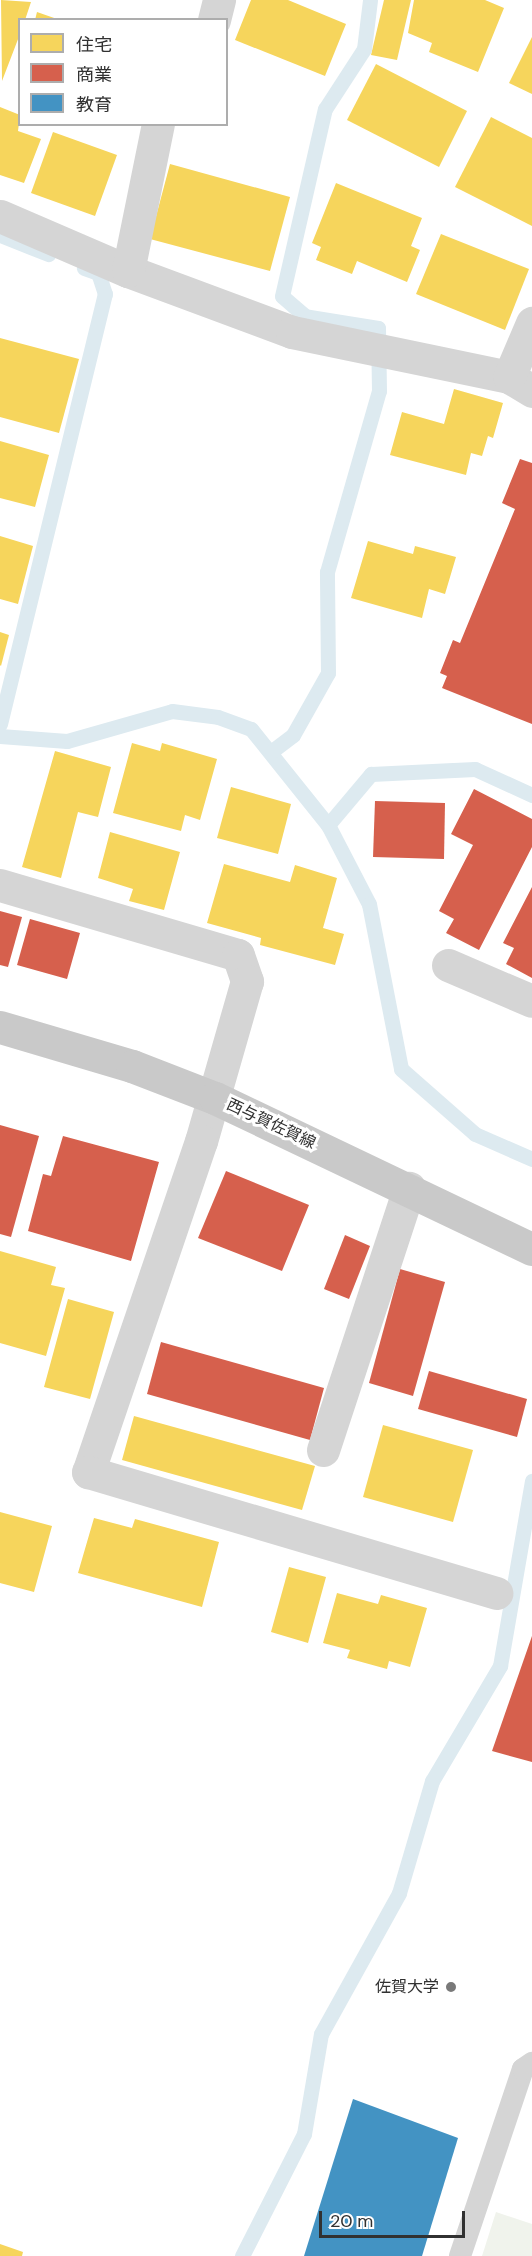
<!DOCTYPE html>
<html>
<head>
<meta charset="utf-8">
<style>
  body { margin:0 }
  #map { position:relative; width:532px; height:2256px; overflow:hidden; background:#fff; font-family:"DM Sans","Noto Sans JP",sans-serif }
  div>[style] { position:absolute }
  [style*='--x'] { left:calc(var(--x)*1px); top:calc(var(--y)*1px); width:calc(var(--w)*1px); rotate:calc(var(--a)*1deg) }
  .green>* { inset:0; background:#f0f3ec }
  .homes>* { inset:0; background:#f6d55c }
  .shops>* { inset:0; background:#d6604d }
  .schools>* { inset:0; background:#4393c3 }
  .stream>* { height:15px; margin:-7.5px; padding:0 7.5px; transform-origin:7.5px; border-radius:7.5px; background:#ddeaf0 }
  .lane>* { height:22px; margin:-11px; padding:0 11px; transform-origin:11px; border-radius:11px; background:#d5d5d5 }
  .street>* { height:33px; margin:-16.5px; padding:0 16.5px; transform-origin:16.5px; border-radius:16.5px; background:#d5d5d5 }
  .primary>* { height:33px; margin:-16.5px; padding:0 16.5px; transform-origin:16.5px; border-radius:16.5px; background:#c9c9c9 }
  .dots>* { width:16px; height:16px; translate:-50% -50%; box-sizing:border-box; border:3px solid #fff; border-radius:50% }
  span { translate:-50% -50%; white-space:nowrap; text-align:center; line-height:1.15; -webkit-text-stroke:6px #fff; paint-order:stroke }
  .street-label { font-size:16px; color:#313131 }
  .poi-label { font-size:16px; color:#313131 }
  .right { translate:-100% -50%; text-align:right }
  .legend { position:absolute; left:18px; top:18px; width:210px; height:108px; box-sizing:border-box; background:#fff; border:2px solid #adadad; margin:0; padding:8px 10px; list-style:none; font-size:18px; color:#313131 }
  .legend li { display:flex; align-items:center; gap:12px; height:30px }
  .legend b { width:30px; border:2px solid #adadad }
  .scale { position:absolute; left:319px; top:2211px; width:146px; height:27px; box-sizing:border-box; border:3px solid #313131; border-top:0; padding-left:8px; font-size:18px; line-height:21px; white-space:nowrap; color:#313131; -webkit-text-stroke:4px #fff; paint-order:stroke }
</style>
</head>
<body>
<div id="map">
  <div class="green">
    <i style="clip-path:polygon(496px 2212px,532px 2224px,532px 2256px,482px 2256px)"></i>
  </div>
  <div class="homes">
    <i style="clip-path:polygon(1px 0,31px 2px,25px 20px,20px 20px,20px 34px,2px 81px)"></i>
    <i style="clip-path:polygon(251px 0,288px 0,346px 24px,325px 76px,235px 40px)"></i>
    <i style="clip-path:polygon(384px 0,411px 0,397px 60px,371px 55px)"></i>
    <i style="clip-path:polygon(414px 0,485px 0,504px 8px,478px 72px,429px 52px,432px 43px,408px 33px)"></i>
    <i style="clip-path:polygon(37px 12px,57px 19px,57px 20px,35px 20px)"></i>
    <i style="clip-path:polygon(532px 37px,532px 94px,509px 83px)"></i>
    <i style="clip-path:polygon(376px 64px,467px 111px,439px 167px,347px 120px)"></i>
    <i style="clip-path:polygon(0 107px,20px 115px,18px 131px,41px 139px,24px 183px,0 175px)"></i>
    <i style="clip-path:polygon(491px 117px,532px 138px,532px 226px,455px 187px)"></i>
    <i style="clip-path:polygon(53px 132px,117px 155px,95px 216px,31px 193px)"></i>
    <i style="clip-path:polygon(170px 164px,290px 197px,270px 271px,150px 239px)"></i>
    <i style="clip-path:polygon(336px 183px,422px 218px,411px 246px,420px 250px,407px 282px,357px 261px,352px 274px,316px 260px,321px 247px,312px 243px)"></i>
    <i style="clip-path:polygon(441px 234px,529px 269px,505px 330px,416px 294px)"></i>
    <i style="clip-path:polygon(0 338px,79px 359px,59px 433px,0 417px)"></i>
    <i style="clip-path:polygon(454px 389px,503px 403px,493px 438px,488px 436px,482px 456px,471px 453px,466px 475px,390px 455px,402px 412px,444px 424px)"></i>
    <i style="clip-path:polygon(0 441px,49px 455px,35px 507px,0 498px)"></i>
    <i style="clip-path:polygon(0 536px,33px 546px,18px 604px,0 599px)"></i>
    <i style="clip-path:polygon(368px 541px,413px 554px,415px 546px,456px 557px,445px 594px,429px 589px,422px 618px,351px 598px)"></i>
    <i style="clip-path:polygon(0 632px,9px 635px,1px 666px,0 665px)"></i>
    <i style="clip-path:polygon(132px 743px,160px 751px,162px 743px,217px 759px,200px 820px,185px 815px,181px 831px,113px 813px)"></i>
    <i style="clip-path:polygon(55px 751px,111px 767px,98px 817px,78px 812px,61px 878px,22px 867px)"></i>
    <i style="clip-path:polygon(231px 787px,291px 804px,278px 854px,217px 838px)"></i>
    <i style="clip-path:polygon(110px 832px,180px 852px,164px 910px,129px 901px,133px 889px,98px 878px)"></i>
    <i style="clip-path:polygon(224px 864px,290px 882px,295px 865px,337px 878px,323px 928px,344px 934px,335px 965px,260px 945px,261px 938px,207px 923px)"></i>
    <i style="clip-path:polygon(0 1251px,56px 1267px,51px 1285px,65px 1288px,46px 1356px,0 1343px)"></i>
    <i style="clip-path:polygon(68px 1299px,114px 1312px,90px 1399px,44px 1387px)"></i>
    <i style="clip-path:polygon(134px 1416px,315px 1466px,302px 1510px,122px 1460px)"></i>
    <i style="clip-path:polygon(383px 1425px,473px 1450px,453px 1522px,363px 1497px)"></i>
    <i style="clip-path:polygon(0 1512px,52px 1526px,34px 1592px,0 1583px)"></i>
    <i style="clip-path:polygon(94px 1518px,132px 1528px,135px 1519px,219px 1542px,202px 1607px,78px 1573px)"></i>
    <i style="clip-path:polygon(289px 1567px,326px 1577px,308px 1643px,271px 1632px)"></i>
    <i style="clip-path:polygon(337px 1593px,378px 1604px,381px 1595px,427px 1608px,410px 1667px,389px 1661px,387px 1669px,347px 1658px,350px 1650px,323px 1643px)"></i>
    <i style="clip-path:polygon(0 2244px,23px 2252px,22px 2256px,0 2256px)"></i>
  </div>
  <div class="shops">
    <i style="clip-path:polygon(520px 459px,532px 463px,532px 724px,442px 688px,447px 676px,440px 673px,453px 640px,460px 643px,515px 509px,502px 503px)"></i>
    <i style="clip-path:polygon(474px 789px,532px 819px,532px 847px,479px 950px,446px 933px,454px 919px,439px 911px,473px 845px,451px 834px)"></i>
    <i style="clip-path:polygon(375px 801px,445px 803px,444px 859px,373px 857px)"></i>
    <i style="clip-path:polygon(532px 887px,532px 978px,506px 964px,514px 948px,503px 943px)"></i>
    <i style="clip-path:polygon(0 911px,22px 917px,8px 967px,0 965px)"></i>
    <i style="clip-path:polygon(30px 919px,80px 933px,67px 979px,17px 965px)"></i>
    <i style="clip-path:polygon(0 1125px,39px 1136px,11px 1237px,0 1234px)"></i>
    <i style="clip-path:polygon(63px 1136px,159px 1162px,131px 1261px,28px 1231px,43px 1174px,51px 1176px)"></i>
    <i style="clip-path:polygon(226px 1171px,309px 1205px,282px 1271px,198px 1238px)"></i>
    <i style="clip-path:polygon(345px 1235px,370px 1246px,349px 1299px,324px 1289px)"></i>
    <i style="clip-path:polygon(400px 1269px,445px 1282px,413px 1396px,369px 1383px)"></i>
    <i style="clip-path:polygon(161px 1342px,324px 1388px,310px 1440px,147px 1394px)"></i>
    <i style="clip-path:polygon(429px 1371px,527px 1399px,517px 1437px,418px 1409px)"></i>
    <i style="clip-path:polygon(532px 1636px,532px 1762px,492px 1751px)"></i>
  </div>
  <div class="schools">
    <i style="clip-path:polygon(353px 2099px,458px 2138px,422px 2256px,304px 2256px)"></i>
  </div>
  <div class="stream">
    <i style="--x:0;--y:235;--w:52;--a:21.6"></i>
    <i style="--x:0;--y:724;--w:443;--a:-76.3"></i>
    <i style="--x:105;--y:294;--w:22;--a:-108"></i>
    <i style="--x:98;--y:273;--w:15;--a:-160"></i>
    <i style="--x:0;--y:736;--w:67;--a:4.3"></i>
    <i style="--x:67;--y:741;--w:109;--a:-15.9"></i>
    <i style="--x:172;--y:711;--w:46;--a:7.4"></i>
    <i style="--x:218;--y:717;--w:35;--a:20"></i>
    <i style="--x:251;--y:729;--w:123;--a:51.3"></i>
    <i style="--x:328;--y:825;--w:89;--a:62.6"></i>
    <i style="--x:369;--y:904;--w:168;--a:79"></i>
    <i style="--x:401;--y:1069;--w:98;--a:41.3"></i>
    <i style="--x:475;--y:1134;--w:62;--a:23.7"></i>
    <i style="--x:272;--y:751;--w:26;--a:-37"></i>
    <i style="--x:293;--y:735;--w:71;--a:-60.6"></i>
    <i style="--x:328;--y:673;--w:101;--a:-90.6"></i>
    <i style="--x:327;--y:572;--w:188;--a:-74"></i>
    <i style="--x:379;--y:391;--w:63;--a:-90.9"></i>
    <i style="--x:378;--y:328;--w:74;--a:-170.7"></i>
    <i style="--x:305;--y:316;--w:30;--a:-139"></i>
    <i style="--x:282;--y:296;--w:192;--a:-77.1"></i>
    <i style="--x:325;--y:109;--w:72;--a:-57"></i>
    <i style="--x:364;--y:49;--w:49;--a:-83"></i>
    <i style="--x:328;--y:825;--w:67;--a:-49.9"></i>
    <i style="--x:371;--y:774;--w:104;--a:-2.8"></i>
    <i style="--x:475;--y:769;--w:63;--a:24.5"></i>
    <i style="--x:242;--y:2256;--w:137;--a:-63.1"></i>
    <i style="--x:304;--y:2134;--w:101;--a:-80.4"></i>
    <i style="--x:321;--y:2034;--w:161;--a:-61"></i>
    <i style="--x:399;--y:1893;--w:117;--a:-73.6"></i>
    <i style="--x:432;--y:1781;--w:134;--a:-59.4"></i>
    <i style="--x:500;--y:1666;--w:188;--a:-80.2"></i>
  </div>
  <div class="lane">
    <i style="--x:460;--y:2256;--w:197;--a:-71.4"></i>
    <i style="--x:523;--y:2069;--w:11;--a:-34"></i>
  </div>
  <div class="street">
    <i style="--x:214;--y:20;--w:21;--a:-76"></i>
    <i style="--x:0;--y:216;--w:139;--a:23.3"></i>
    <i style="--x:128;--y:271;--w:175;--a:20.4"></i>
    <i style="--x:292;--y:332;--w:222;--a:11.7"></i>
    <i style="--x:509;--y:377;--w:27;--a:31"></i>
    <i style="--x:128;--y:271;--w:150;--a:-78.5"></i>
    <i style="--x:509;--y:377;--w:59;--a:-66.9"></i>
    <i style="--x:0;--y:885;--w:248;--a:16.4"></i>
    <i style="--x:238;--y:955;--w:28;--a:71"></i>
    <i style="--x:247;--y:981;--w:166;--a:106"></i>
    <i style="--x:201;--y:1141;--w:350;--a:108.8"></i>
    <i style="--x:88;--y:1472;--w:426;--a:16.5"></i>
    <i style="--x:448;--y:965;--w:91;--a:23.2"></i>
    <i style="--x:323;--y:1450;--w:276;--a:-71.8"></i>
  </div>
  <div class="primary">
    <i style="--x:0;--y:1027;--w:138;--a:16.5"></i>
    <i style="--x:132;--y:1066;--w:89;--a:21.1"></i>
    <i style="--x:215;--y:1098;--w:351;--a:25.5"></i>
  </div>
  <div class="dots">
    <i style="left:451px;top:1987px;background:#797979"></i>
  </div>
  <div class="street-label">
    <span style="left:271px;top:1124px;rotate:25deg">西与賀佐賀線</span>
  </div>
  <div class="poi-label">
    <span class="right" style="left:439px;top:1987px">佐賀大学</span>
  </div>
  <ul class="legend">
  <li><b style="height:16px;background:#f6d55c"></b>住宅</li>
  <li><b style="height:16px;background:#d6604d"></b>商業</li>
  <li><b style="height:16px;background:#4393c3"></b>教育</li>
  </ul>
  <div class="scale">20 m</div>
</div>
</body>
</html>
